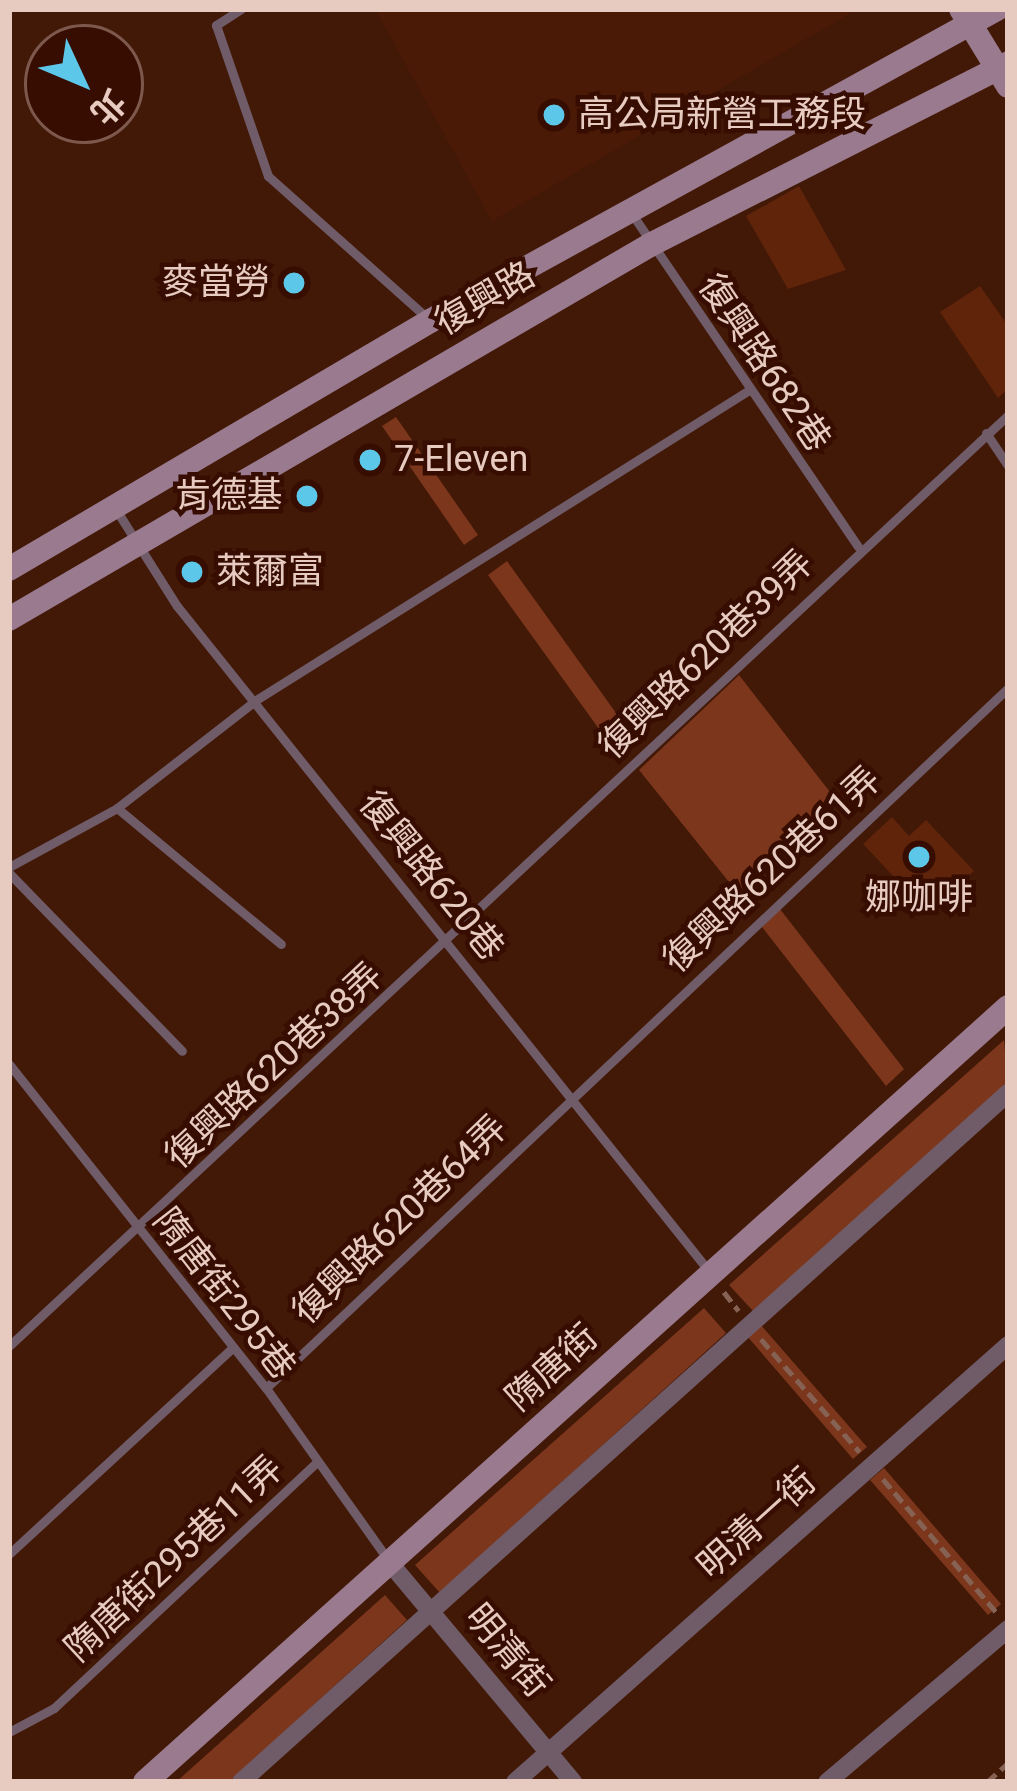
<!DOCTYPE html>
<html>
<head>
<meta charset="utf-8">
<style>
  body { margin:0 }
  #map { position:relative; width:1017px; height:1791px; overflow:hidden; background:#421807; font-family:Roboto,"Noto Sans TC",sans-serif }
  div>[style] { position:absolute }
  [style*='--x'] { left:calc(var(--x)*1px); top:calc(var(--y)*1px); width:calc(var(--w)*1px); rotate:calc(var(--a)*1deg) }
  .built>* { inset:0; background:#4b1a06 }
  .green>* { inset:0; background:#7b361c }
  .building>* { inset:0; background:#60240a }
  .path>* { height:4.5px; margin-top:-2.25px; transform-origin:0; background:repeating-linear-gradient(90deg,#866254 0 12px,transparent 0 18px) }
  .lane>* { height:9px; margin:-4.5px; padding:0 4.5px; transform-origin:4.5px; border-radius:4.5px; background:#705c68 }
  .street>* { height:18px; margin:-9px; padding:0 9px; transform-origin:9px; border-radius:9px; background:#705c68 }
  .secondary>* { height:24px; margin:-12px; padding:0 12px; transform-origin:12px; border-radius:12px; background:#9a7a8e }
  .dots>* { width:33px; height:33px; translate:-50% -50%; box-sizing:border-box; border:6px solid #360d00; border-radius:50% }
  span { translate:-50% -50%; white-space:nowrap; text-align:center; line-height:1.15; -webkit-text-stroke:9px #360d00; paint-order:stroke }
  .poi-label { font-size:36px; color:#e7cac0 }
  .left { translate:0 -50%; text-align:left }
  .right { translate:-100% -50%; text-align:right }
  .street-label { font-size:36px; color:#e7cac0 }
  .frame { position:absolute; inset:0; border:12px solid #e7cac0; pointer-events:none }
  .north { position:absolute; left:24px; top:24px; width:120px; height:120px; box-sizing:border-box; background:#360d00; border:3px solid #7d594d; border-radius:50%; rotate:134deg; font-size:33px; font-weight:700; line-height:48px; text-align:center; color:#e7cac0 }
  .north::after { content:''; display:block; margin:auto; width:42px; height:54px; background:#5cc7e8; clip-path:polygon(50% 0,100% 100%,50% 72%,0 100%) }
</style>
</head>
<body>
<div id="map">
  <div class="built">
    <i style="clip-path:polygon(375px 9px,858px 9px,492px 221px)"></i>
  </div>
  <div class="green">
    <i style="clip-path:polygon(396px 417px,478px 535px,464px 545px,382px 426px)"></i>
    <i style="clip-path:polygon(507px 561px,634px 738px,617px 754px,488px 575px)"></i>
    <i style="clip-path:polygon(739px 675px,837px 801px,737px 892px,639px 770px)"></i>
    <i style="clip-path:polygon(780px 909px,904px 1069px,886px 1086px,762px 927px)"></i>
    <i style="clip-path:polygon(1004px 1040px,1008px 1083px,753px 1311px,729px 1285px)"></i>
    <i style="clip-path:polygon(704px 1308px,726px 1333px,440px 1593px,415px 1565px)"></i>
    <i style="clip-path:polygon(760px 1324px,867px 1447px,853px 1459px,747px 1336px)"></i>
    <i style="clip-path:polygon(884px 1468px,1001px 1604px,988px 1615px,870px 1480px)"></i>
    <i style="clip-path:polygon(385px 1595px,407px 1620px,229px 1782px,176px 1782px)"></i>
  </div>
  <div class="building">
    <i style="clip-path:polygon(799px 186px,846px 270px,788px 289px,746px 216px)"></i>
    <i style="clip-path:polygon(980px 286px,1008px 326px,1008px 389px,998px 398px,940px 312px)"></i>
    <i style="clip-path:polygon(892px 817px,909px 836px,926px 820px,974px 871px,928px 913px,863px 844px)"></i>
  </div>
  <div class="path">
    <i style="--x:724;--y:1292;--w:24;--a:52"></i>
    <i style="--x:761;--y:1339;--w:150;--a:48.8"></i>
    <i style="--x:883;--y:1479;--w:175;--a:49.6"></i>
    <i style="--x:987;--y:1782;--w:28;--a:-42"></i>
  </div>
  <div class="lane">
    <i style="--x:241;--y:9;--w:30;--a:147"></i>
    <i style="--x:216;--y:25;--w:160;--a:71"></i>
    <i style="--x:268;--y:176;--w:212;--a:41.7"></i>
    <i style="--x:632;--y:214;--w:402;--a:55.8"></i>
    <i style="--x:986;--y:433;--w:40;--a:56"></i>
    <i style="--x:115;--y:508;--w:116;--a:57.7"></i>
    <i style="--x:177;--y:606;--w:850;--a:51.35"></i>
    <i style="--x:117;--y:808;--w:213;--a:39.7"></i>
    <i style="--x:9;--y:867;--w:123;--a:-28.6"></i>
    <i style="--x:117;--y:808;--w:176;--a:-37.8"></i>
    <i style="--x:256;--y:700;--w:582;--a:-32.16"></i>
    <i style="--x:9;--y:873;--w:248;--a:45.8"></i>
    <i style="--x:9;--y:1064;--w:414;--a:51.6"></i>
    <i style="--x:266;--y:1388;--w:209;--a:54.6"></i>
    <i style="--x:9;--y:1346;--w:1366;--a:-42.98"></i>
    <i style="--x:266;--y:1388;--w:1020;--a:-43.33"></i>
    <i style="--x:9;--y:1554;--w:305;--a:-42.7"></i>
    <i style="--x:9;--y:1732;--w:51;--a:-28.1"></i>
    <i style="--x:54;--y:1708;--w:359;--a:-43.1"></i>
  </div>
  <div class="street">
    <i style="--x:390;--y:1563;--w:285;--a:50.1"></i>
    <i style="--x:241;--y:1782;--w:1031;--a:-41.93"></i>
    <i style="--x:515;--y:1782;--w:659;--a:-41.55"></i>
    <i style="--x:827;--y:1782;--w:237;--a:-40.2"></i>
  </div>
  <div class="secondary">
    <i style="--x:961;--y:9;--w:90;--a:58.6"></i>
    <i style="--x:9;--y:569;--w:489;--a:-30.5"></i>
    <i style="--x:430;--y:321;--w:647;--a:-28.82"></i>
    <i style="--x:9;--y:619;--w:742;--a:-30.26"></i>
    <i style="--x:650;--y:245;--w:402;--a:-26.9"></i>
    <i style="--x:145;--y:1782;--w:1160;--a:-41.92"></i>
  </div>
  <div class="dots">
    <i style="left:554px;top:115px;background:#5cc7e8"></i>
    <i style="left:294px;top:283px;background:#5cc7e8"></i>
    <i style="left:370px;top:460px;background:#5cc7e8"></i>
    <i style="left:307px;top:496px;background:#5cc7e8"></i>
    <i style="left:192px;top:572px;background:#5cc7e8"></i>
    <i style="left:919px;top:857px;background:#5cc7e8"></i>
  </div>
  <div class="poi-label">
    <span class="left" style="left:578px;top:115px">高公局新營工務段</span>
    <span class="right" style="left:270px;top:283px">麥當勞</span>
    <span class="left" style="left:394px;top:460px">7-Eleven</span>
    <span class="right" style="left:283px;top:496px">肯德基</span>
    <span class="left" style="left:216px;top:572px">萊爾富</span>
    <span style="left:919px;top:898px">娜咖啡</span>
  </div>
  <div class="street-label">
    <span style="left:485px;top:299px;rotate:-30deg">復興路</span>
    <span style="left:764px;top:363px;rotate:56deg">復興路682巷</span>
    <span style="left:706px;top:655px;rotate:-44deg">復興路620巷39弄</span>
    <span style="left:772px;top:870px;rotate:-43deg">復興路620巷61弄</span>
    <span style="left:431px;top:876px;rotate:51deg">復興路620巷</span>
    <span style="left:274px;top:1066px;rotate:-43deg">復興路620巷38弄</span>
    <span style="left:400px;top:1220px;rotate:-44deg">復興路620巷64弄</span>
    <span style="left:224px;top:1294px;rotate:52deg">隋唐街295巷</span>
    <span style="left:552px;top:1368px;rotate:-42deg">隋唐街</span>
    <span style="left:757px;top:1524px;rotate:-42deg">明清一街</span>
    <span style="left:174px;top:1559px;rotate:-43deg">隋唐街295巷11弄</span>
    <span style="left:507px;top:1651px;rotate:50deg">明清街</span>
  </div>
  <div class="frame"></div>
  <div class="north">北</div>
</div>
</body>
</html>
